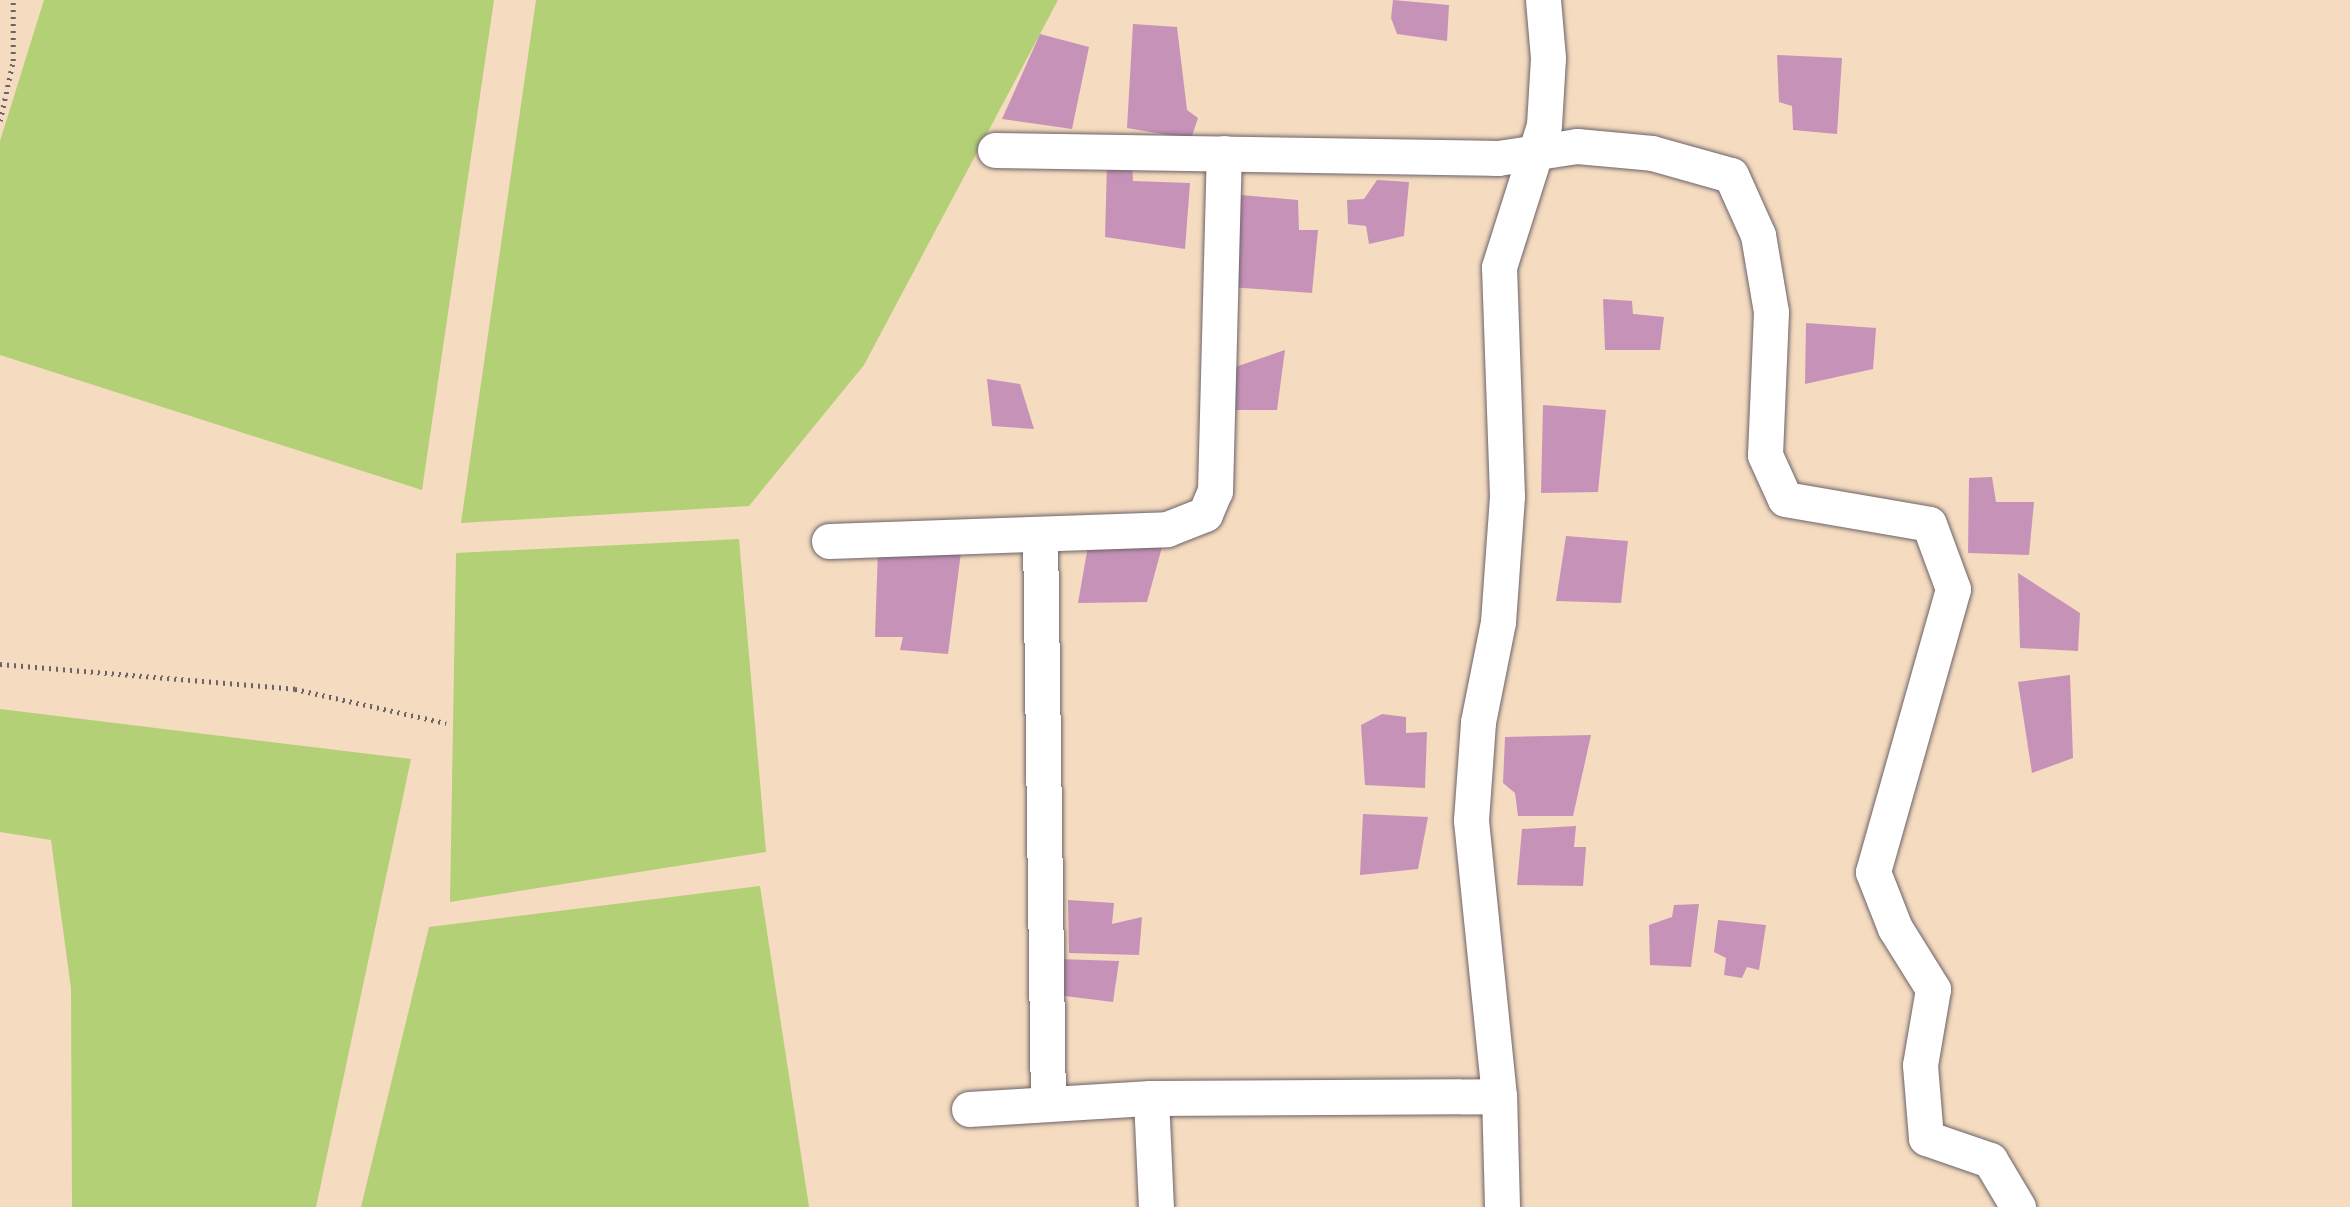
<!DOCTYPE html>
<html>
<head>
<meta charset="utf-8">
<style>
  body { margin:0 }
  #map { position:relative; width:2350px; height:1207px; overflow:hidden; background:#f5dbbf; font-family:Mynerve,sans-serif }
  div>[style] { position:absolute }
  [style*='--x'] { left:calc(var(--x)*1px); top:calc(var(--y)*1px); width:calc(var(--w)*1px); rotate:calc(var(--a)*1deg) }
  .green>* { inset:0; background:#b3d077 }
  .building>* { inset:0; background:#c792b8 }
  .path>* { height:4.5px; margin-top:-2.25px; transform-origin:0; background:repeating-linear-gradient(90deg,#6c6369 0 2px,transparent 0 7px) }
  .roads { filter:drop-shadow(0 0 2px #6c6369) drop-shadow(0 0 2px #6c6369) }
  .street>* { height:35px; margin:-17.5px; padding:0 17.5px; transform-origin:17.5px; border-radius:17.5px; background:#fff }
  span { translate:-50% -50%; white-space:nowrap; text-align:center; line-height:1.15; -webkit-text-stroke:6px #fbf7ec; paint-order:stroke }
</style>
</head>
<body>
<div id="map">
  <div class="green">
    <i style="clip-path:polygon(44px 0,494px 0,422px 490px,0 355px,0 141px)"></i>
    <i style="clip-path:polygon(536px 0,1058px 0,864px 365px,749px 506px,461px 523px)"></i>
    <i style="clip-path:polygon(739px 539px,766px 852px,450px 902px,456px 553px)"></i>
    <i style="clip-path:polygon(0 709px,411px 759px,316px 1207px,72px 1207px,71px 989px,51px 840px,0 832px)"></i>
    <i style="clip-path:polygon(760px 886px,809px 1207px,361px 1207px,429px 927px)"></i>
  </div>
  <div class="building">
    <i style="clip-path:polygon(1393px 0,1449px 5px,1447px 41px,1397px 34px,1391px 18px)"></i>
    <i style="clip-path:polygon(1133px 24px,1177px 27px,1187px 110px,1198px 118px,1191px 139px,1127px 128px)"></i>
    <i style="clip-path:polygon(1040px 34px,1089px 47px,1072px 129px,1002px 119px)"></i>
    <i style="clip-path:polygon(1777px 55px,1842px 58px,1837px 134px,1793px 130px,1792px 106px,1779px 102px)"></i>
    <i style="clip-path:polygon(1107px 163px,1132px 165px,1133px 181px,1190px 183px,1185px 249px,1105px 237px)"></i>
    <i style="clip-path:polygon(1377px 180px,1409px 182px,1404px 236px,1369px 244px,1366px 226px,1348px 224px,1347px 200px,1364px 199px)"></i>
    <i style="clip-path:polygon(1241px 195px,1298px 200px,1299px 230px,1318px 230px,1312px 293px,1229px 287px)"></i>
    <i style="clip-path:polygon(1603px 299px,1632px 301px,1633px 314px,1664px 317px,1660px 350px,1605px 350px)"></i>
    <i style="clip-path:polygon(1806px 323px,1876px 328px,1873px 369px,1805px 384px)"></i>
    <i style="clip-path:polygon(1285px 350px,1277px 410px,1235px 410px,1232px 368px)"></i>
    <i style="clip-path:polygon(987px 379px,1020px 384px,1034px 429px,992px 426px)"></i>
    <i style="clip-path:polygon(1543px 405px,1606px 410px,1598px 492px,1541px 493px)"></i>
    <i style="clip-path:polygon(1992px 477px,1996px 502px,2034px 502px,2029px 555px,1968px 553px,1969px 478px)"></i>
    <i style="clip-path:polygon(1092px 523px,1168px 525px,1147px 602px,1078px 603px)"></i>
    <i style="clip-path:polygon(1566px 536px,1628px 541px,1621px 603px,1556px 601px)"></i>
    <i style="clip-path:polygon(878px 548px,961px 552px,948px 654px,900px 650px,903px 637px,875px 637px)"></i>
    <i style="clip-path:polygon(2018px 573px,2080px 613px,2078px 651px,2020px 648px)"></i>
    <i style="clip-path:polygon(2070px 675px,2073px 758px,2032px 773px,2018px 682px)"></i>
    <i style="clip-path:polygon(1382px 714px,1406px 717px,1406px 733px,1427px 732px,1425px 788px,1365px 785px,1361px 725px)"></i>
    <i style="clip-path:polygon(1591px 735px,1573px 816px,1518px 816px,1515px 793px,1503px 783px,1505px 737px)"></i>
    <i style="clip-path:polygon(1363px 814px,1428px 817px,1418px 869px,1360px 875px)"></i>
    <i style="clip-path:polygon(1576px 826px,1574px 847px,1586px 847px,1583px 886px,1517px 885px,1522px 829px)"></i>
    <i style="clip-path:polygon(1068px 900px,1114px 903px,1112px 924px,1142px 917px,1139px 955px,1069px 953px)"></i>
    <i style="clip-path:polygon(1699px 904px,1691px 967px,1650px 965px,1649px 925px,1672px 917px,1674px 905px)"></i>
    <i style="clip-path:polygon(1718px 920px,1766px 925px,1759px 970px,1747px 967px,1742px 978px,1724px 975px,1726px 958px,1714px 952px)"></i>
    <i style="clip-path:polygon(1058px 959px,1119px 961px,1113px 1002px,1057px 995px)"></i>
  </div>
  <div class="path">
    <i style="--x:0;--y:121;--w:61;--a:-77.8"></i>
    <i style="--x:13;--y:61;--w:61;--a:-90"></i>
    <i style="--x:0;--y:664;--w:296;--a:4.8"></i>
    <i style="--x:295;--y:689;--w:155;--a:12.7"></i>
  </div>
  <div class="roads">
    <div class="street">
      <i style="--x:995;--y:150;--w:503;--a:0.91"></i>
      <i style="--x:1498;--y:158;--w:80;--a:-8.6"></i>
      <i style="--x:1577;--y:146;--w:75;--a:5.3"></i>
      <i style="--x:1652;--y:153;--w:82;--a:15.6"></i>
      <i style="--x:1731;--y:175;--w:66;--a:65.8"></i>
      <i style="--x:1758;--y:235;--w:78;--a:80.4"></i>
      <i style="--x:1771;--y:312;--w:143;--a:92.4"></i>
      <i style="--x:1765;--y:455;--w:48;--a:65.6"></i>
      <i style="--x:1785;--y:499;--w:146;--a:9.8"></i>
      <i style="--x:1929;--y:524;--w:69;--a:69.7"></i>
      <i style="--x:1953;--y:589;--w:294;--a:105.8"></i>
      <i style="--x:1873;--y:872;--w:60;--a:68.6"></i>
      <i style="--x:1895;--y:928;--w:72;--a:58.1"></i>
      <i style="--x:1933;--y:989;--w:77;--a:99.7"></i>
      <i style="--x:1920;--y:1065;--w:73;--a:85.3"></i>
      <i style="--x:1926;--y:1138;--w:68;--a:19"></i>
      <i style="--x:1990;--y:1160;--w:55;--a:59.2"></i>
      <i style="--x:1040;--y:534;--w:570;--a:89.2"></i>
      <i style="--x:829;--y:541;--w:338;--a:-2"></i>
      <i style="--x:1167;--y:529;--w:41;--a:-21.5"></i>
      <i style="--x:1205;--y:514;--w:25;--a:-67"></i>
      <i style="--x:1215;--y:491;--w:338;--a:-88.5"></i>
      <i style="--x:1151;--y:1098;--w:348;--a:-0.3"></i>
      <i style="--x:969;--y:1109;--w:182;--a:-3.5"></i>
      <i style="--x:1151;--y:1098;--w:109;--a:87.4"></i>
      <i style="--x:1502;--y:1207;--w:111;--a:-91.5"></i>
      <i style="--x:1499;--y:1096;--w:277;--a:-95.8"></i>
      <i style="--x:1471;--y:820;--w:98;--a:-85.9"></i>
      <i style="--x:1478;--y:722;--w:102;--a:-78.7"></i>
      <i style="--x:1498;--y:622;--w:126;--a:-85.9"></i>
      <i style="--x:1507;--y:496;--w:229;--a:-92"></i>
      <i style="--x:1499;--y:267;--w:149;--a:-72.4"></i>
      <i style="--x:1544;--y:125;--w:67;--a:-86.6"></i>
      <i style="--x:1548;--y:58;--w:58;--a:-94.9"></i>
    </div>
  </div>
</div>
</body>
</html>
